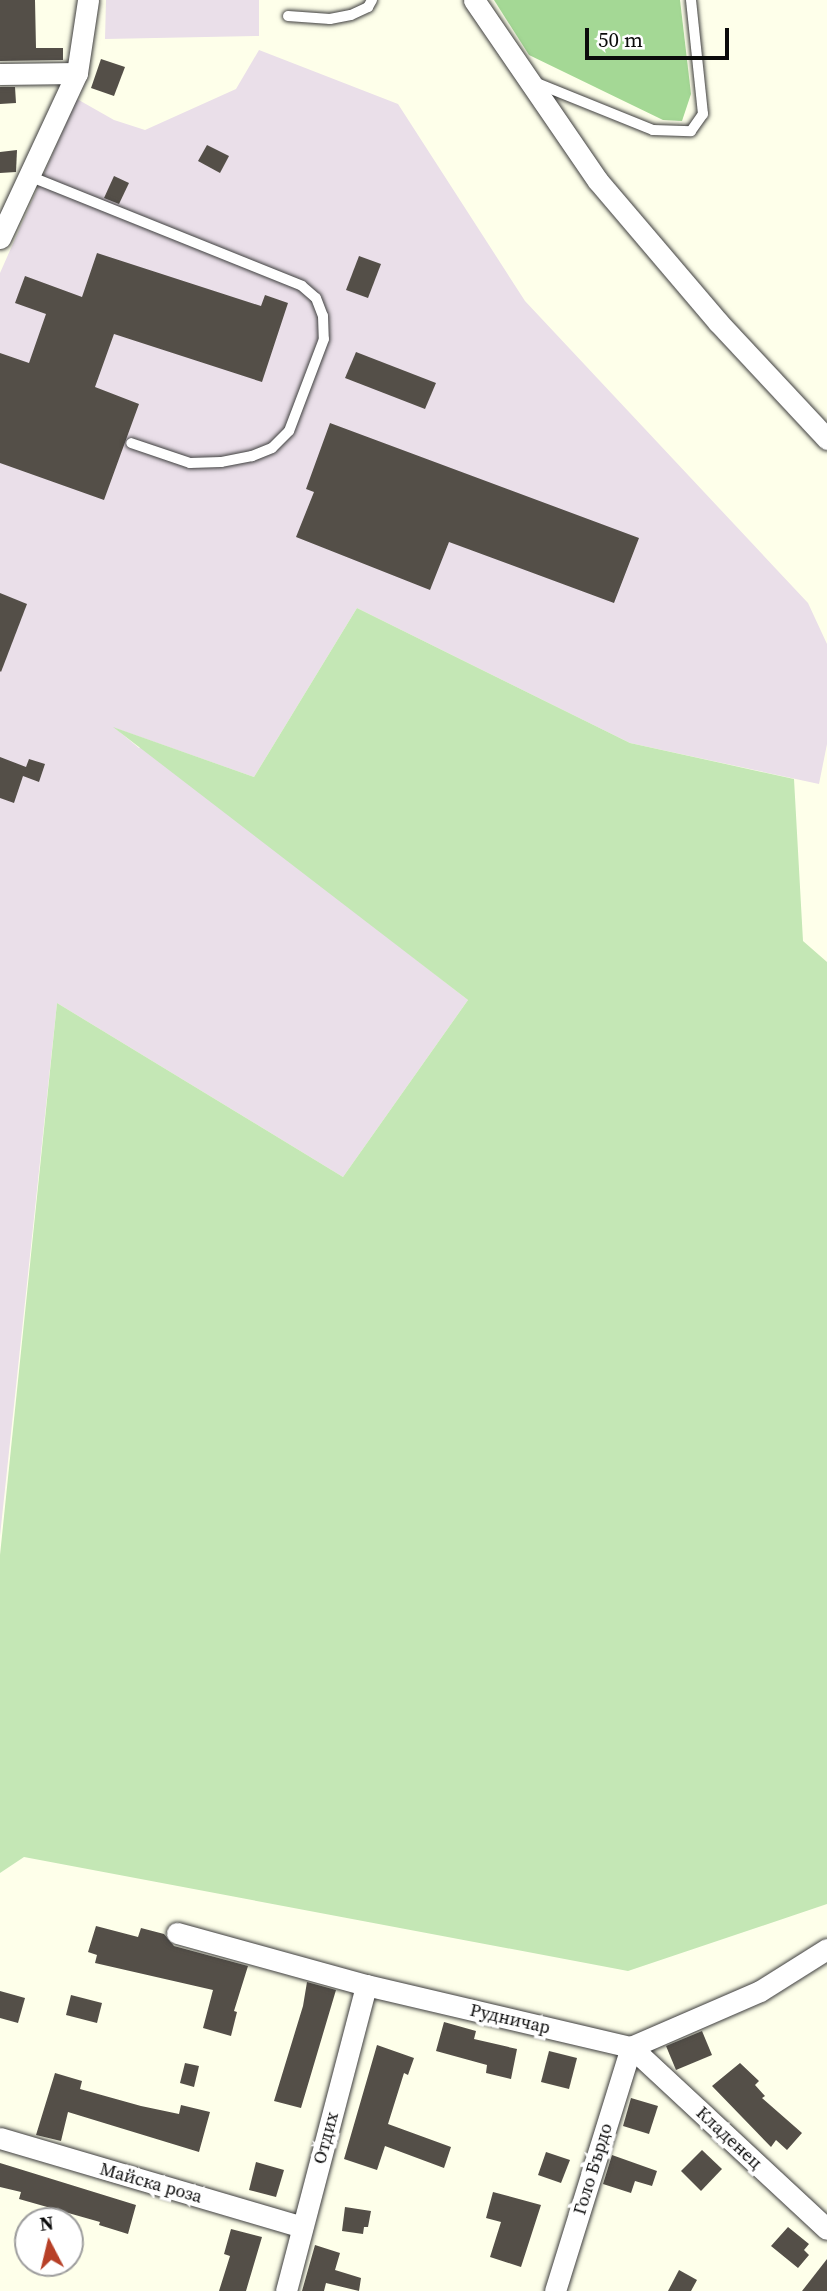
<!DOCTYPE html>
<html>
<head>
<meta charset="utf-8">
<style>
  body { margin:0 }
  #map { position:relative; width:827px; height:2291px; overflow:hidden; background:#feffea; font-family:"Source Serif 4",serif }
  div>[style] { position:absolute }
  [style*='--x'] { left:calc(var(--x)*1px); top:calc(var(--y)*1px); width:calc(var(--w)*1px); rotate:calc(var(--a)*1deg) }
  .industrial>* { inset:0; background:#eadfe9 }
  .green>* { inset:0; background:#c4e7b5 }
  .forest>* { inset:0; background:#a4d895 }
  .building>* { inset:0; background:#544f48 }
  .roads { filter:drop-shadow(0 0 2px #3e3e3e) drop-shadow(0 0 2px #3e3e3e) }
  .lane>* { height:10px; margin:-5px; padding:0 5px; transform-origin:5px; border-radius:5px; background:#fff }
  .street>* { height:21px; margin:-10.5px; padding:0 10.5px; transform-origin:10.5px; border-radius:10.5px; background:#fff }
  span { translate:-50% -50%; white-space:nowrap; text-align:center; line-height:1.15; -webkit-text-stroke:7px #fff; paint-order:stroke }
  .street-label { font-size:18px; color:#0b0b0b }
  .north { position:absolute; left:14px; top:2207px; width:70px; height:70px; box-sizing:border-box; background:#fff; border:2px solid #9d9d9d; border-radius:50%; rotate:353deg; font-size:19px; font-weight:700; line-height:28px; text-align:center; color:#0b0b0b }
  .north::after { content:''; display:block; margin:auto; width:24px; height:32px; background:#b74027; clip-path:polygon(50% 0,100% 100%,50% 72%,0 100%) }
  .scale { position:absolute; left:585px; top:28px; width:144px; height:32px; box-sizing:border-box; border:4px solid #0b0b0b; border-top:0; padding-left:9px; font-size:21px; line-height:24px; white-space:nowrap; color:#0b0b0b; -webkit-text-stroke:5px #fff; paint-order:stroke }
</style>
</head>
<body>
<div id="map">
  <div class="industrial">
    <i style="clip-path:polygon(106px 0,259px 0,259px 36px,105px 39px)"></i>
    <i style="clip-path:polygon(259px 50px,398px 104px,525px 301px,808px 603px,827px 644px,827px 744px,819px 784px,630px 743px,357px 608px,254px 777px,115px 728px,139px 748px,142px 746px,468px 1000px,343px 1177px,57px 1003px,0 1536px,0 273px,77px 99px,114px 120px,145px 130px,236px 89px)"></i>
  </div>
  <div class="green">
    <i style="clip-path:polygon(357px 608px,630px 743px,794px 779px,803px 941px,827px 962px,827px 1904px,628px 1971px,24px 1857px,0 1873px,0 1555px,57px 1003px,343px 1177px,468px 1000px,113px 727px,254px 777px)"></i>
  </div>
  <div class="forest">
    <i style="clip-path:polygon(494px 0,680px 0,691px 94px,682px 121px,663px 120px,529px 55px)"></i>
  </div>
  <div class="building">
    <i style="clip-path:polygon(0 0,35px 0,36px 48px,63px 48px,63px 60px,0 61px)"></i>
    <i style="clip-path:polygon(101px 59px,125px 67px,114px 96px,91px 88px)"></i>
    <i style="clip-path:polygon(0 87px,15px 87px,16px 103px,0 104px)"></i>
    <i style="clip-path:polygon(207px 145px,229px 156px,220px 173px,198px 161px)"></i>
    <i style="clip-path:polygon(17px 150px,16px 172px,0 173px,0 152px)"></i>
    <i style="clip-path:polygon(114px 176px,129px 183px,119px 204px,104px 198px)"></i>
    <i style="clip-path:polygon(97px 253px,261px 306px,265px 295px,288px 303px,262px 382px,114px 334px,95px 387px,139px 404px,104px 500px,0 463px,0 353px,29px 363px,46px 314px,15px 303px,25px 276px,82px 297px)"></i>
    <i style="clip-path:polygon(359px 256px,381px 264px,368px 298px,346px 290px)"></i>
    <i style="clip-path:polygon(356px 352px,436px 383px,425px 409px,345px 378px)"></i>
    <i style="clip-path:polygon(330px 423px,639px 538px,614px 603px,449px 542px,430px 590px,296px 537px,314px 492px,306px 489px)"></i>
    <i style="clip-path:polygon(0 593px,27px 604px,1px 672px,0 671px)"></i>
    <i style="clip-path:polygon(0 757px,26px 767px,29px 759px,45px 764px,39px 782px,23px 776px,14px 803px,0 798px)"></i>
    <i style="clip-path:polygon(96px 1926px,138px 1937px,141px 1928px,164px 1934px,174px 1946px,248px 1966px,234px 2011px,237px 2012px,231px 2036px,203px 2028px,213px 1990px,95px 1963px,97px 1955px,88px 1952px)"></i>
    <i style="clip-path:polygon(307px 1982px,336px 1990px,301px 2108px,274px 2101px,303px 2006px)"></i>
    <i style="clip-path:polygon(0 1991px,25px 1998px,18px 2023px,0 2018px)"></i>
    <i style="clip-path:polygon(71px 1995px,102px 2003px,97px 2023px,66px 2015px)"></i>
    <i style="clip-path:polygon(444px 2022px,476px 2031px,474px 2039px,517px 2049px,511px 2079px,486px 2073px,487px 2065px,436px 2051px)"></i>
    <i style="clip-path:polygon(702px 2031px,712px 2055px,676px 2070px,666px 2046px)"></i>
    <i style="clip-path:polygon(377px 2045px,414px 2058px,408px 2075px,404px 2073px,388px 2124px,451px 2147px,444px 2168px,385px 2146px,377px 2170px,344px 2159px)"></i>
    <i style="clip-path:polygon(549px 2051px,577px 2058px,569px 2089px,541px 2082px)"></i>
    <i style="clip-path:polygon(185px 2063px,199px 2066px,194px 2087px,180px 2083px)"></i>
    <i style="clip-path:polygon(740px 2063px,759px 2081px,755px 2085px,765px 2096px,762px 2098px,802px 2133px,787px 2150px,776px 2140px,771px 2147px,712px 2086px)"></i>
    <i style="clip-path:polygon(55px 2073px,82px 2081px,80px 2089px,141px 2106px,179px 2114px,181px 2105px,210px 2112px,199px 2152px,68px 2112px,61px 2141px,36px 2135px)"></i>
    <i style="clip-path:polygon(631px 2098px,658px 2106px,649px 2134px,623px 2126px)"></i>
    <i style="clip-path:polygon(702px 2150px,722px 2169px,701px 2191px,681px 2171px)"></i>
    <i style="clip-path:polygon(546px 2152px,570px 2160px,561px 2183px,538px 2175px)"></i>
    <i style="clip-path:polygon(612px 2155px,657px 2171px,652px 2186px,635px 2181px,631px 2193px,603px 2184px)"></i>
    <i style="clip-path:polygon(256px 2162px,284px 2170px,276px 2197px,249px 2190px)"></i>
    <i style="clip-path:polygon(0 2163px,136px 2205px,128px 2234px,99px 2225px,100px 2222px,19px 2199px,21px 2192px,0 2187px)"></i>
    <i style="clip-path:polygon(493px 2192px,541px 2205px,521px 2267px,490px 2257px,501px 2222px,486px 2218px)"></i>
    <i style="clip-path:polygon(345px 2207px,371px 2211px,368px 2227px,364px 2227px,363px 2234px,342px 2231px)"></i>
    <i style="clip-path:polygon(788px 2227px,809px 2244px,804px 2250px,809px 2255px,798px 2268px,771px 2246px)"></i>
    <i style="clip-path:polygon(231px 2229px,262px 2237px,246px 2291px,219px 2291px,230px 2256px,224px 2254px)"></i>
    <i style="clip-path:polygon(315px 2245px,340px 2253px,335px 2270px,361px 2278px,359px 2291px,326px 2283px,324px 2291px,302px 2291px)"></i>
    <i style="clip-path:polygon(827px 2259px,827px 2291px,802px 2291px)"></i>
    <i style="clip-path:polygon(679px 2270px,697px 2280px,691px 2291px,668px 2291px)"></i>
  </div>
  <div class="roads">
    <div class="lane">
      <i style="--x:288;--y:16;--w:42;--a:4.1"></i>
      <i style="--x:330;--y:19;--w:21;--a:-11"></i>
      <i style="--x:351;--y:15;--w:19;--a:-25"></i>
      <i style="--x:368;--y:7;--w:8;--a:-60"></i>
      <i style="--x:534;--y:82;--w:128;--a:22"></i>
      <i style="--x:653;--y:130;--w:38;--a:2"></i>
      <i style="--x:691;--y:131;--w:21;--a:-55"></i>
      <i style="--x:703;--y:114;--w:115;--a:-96"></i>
      <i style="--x:29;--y:176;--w:294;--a:21.9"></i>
      <i style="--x:302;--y:286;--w:18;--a:41"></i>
      <i style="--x:316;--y:298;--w:19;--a:69"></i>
      <i style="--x:323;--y:316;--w:23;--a:88"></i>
      <i style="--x:324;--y:339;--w:98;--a:110.8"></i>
      <i style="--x:289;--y:431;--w:24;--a:135"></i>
      <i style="--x:272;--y:448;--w:22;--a:158"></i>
      <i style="--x:252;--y:456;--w:32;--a:169"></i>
      <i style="--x:221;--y:462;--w:31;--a:178"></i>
      <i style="--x:190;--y:463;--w:62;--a:-161.3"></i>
    </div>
    <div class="street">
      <i style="--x:474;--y:0;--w:219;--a:55.6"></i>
      <i style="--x:598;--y:181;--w:185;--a:49.6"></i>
      <i style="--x:718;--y:322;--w:160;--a:47"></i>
      <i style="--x:0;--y:74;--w:77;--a:-0.7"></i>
      <i style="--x:0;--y:238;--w:182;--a:-65"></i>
      <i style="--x:77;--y:73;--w:74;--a:-81.4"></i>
      <i style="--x:177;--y:1933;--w:196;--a:15.4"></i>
      <i style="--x:366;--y:1985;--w:272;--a:13.2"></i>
      <i style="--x:631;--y:2047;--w:141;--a:-23.5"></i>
      <i style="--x:760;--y:1991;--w:79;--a:-32.1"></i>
      <i style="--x:0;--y:2138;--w:315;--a:16.4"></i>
      <i style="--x:286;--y:2291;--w:316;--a:-75.3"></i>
      <i style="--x:555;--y:2291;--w:256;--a:-72.7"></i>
      <i style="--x:631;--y:2047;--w:267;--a:42.9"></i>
    </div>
  </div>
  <div class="street-label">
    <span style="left:510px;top:2019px;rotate:13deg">Рудничар</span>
    <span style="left:326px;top:2138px;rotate:-75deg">Отдих</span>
    <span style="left:729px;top:2138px;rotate:43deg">Кладенец</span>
    <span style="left:593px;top:2169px;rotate:-73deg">Голо Бърдо</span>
    <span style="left:151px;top:2183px;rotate:16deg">Майска роза</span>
  </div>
  <div class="north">N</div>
  <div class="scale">50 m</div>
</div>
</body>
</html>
